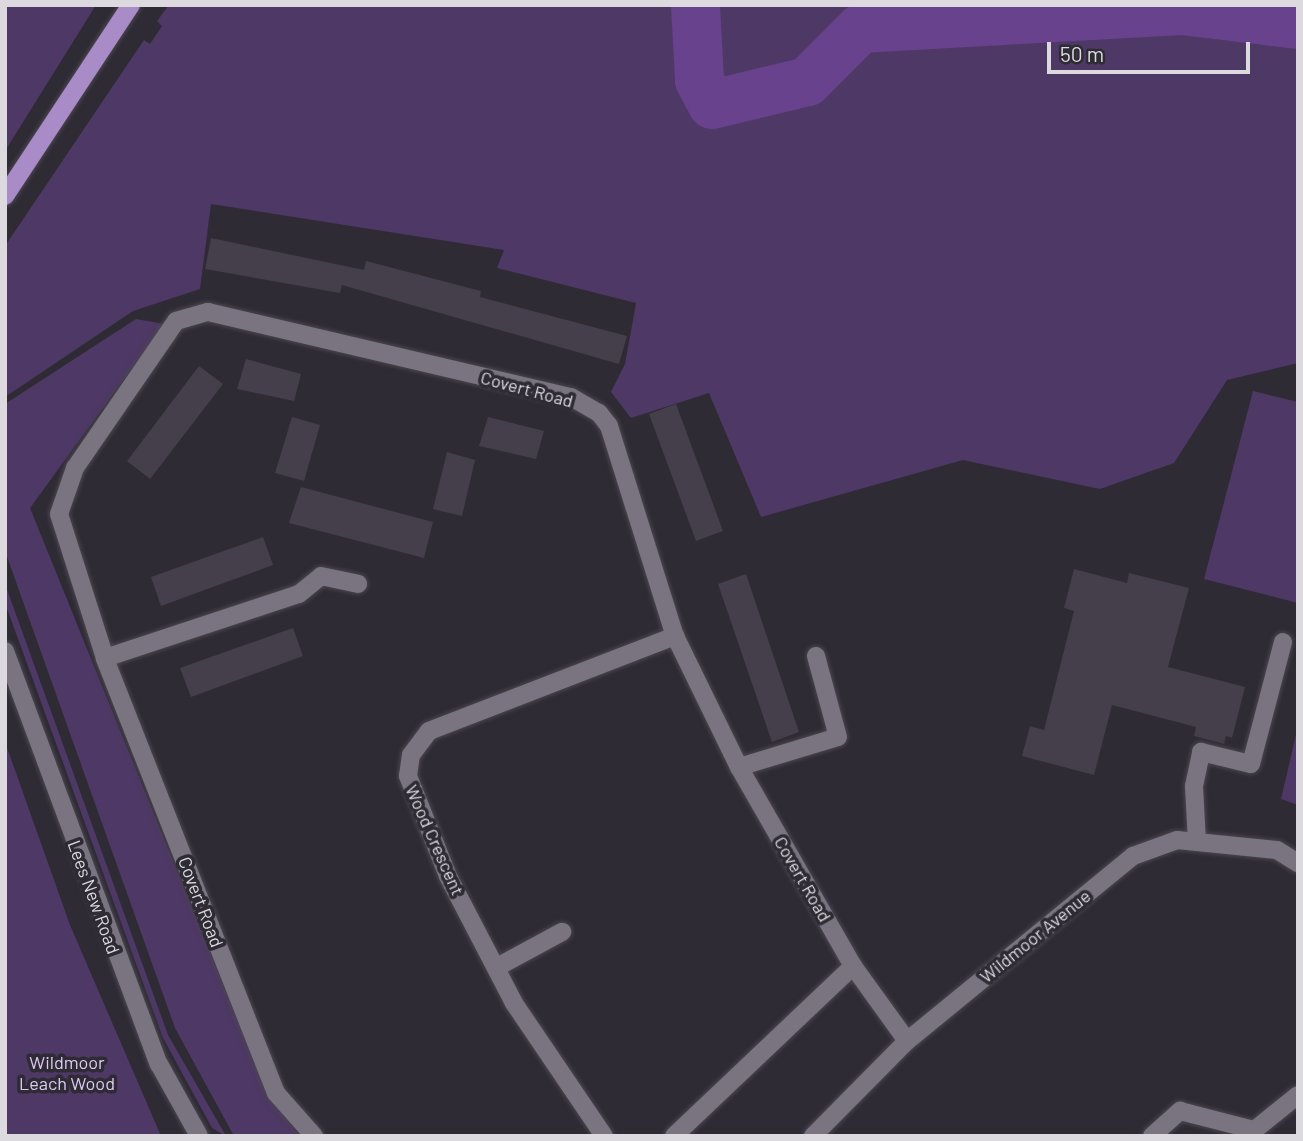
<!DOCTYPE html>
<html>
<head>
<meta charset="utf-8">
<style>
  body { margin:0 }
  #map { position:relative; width:1303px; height:1141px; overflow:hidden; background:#2f2b35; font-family:Barlow,sans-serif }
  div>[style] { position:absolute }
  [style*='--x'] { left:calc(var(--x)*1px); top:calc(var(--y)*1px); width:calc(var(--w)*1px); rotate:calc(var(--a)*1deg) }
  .green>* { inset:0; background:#4e3865 }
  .river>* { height:49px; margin:-24.5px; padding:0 24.5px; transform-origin:24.5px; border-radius:24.5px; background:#68428c }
  .building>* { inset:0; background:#443f4a }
  .roads { filter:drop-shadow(0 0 2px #4a464f) drop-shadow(0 0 2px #4a464f) }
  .minor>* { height:18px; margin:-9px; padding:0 9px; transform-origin:9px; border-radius:9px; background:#79747f }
  .major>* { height:18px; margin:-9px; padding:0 9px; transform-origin:9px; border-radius:9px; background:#a88bc7 }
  span { translate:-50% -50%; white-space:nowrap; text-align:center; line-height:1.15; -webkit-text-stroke:7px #2f2b35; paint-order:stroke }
  .street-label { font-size:18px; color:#dcd9df }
  .park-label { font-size:18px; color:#ddcbf4 }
  .frame { position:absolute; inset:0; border:7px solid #dcd9df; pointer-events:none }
  .scale { position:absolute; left:1047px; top:42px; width:203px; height:32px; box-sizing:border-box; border:4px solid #dcd9df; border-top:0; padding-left:9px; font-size:21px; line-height:24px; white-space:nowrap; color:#dcd9df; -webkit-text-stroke:5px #2f2b35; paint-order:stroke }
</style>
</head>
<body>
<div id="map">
  <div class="green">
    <i style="clip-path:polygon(5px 5px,96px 5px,5px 151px)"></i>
    <i style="clip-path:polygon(169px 5px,1298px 5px,1298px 363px,1227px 380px,1174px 463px,1100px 489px,963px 460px,761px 517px,709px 393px,631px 418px,611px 392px,625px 364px,636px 303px,497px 268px,504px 250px,211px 204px,200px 289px,133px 311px,5px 397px,5px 246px,144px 40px,150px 44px,162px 26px,157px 21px)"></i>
    <i style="clip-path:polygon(136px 319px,164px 324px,30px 508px,268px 1096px,300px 1136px,234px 1136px,175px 1028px,5px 551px,5px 404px)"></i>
    <i style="clip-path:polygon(1253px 391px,1298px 402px,1298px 603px,1204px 579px)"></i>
    <i style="clip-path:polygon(5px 584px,168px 1035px,226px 1136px,212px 1128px,163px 1038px,5px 603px)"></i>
    <i style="clip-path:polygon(1298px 726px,1298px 805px,1281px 799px)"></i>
    <i style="clip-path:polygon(5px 742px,70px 925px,161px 1136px,5px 1136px)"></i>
  </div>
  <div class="river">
    <i style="--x:695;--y:5;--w:75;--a:86.9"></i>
    <i style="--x:699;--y:80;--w:27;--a:62"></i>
    <i style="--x:712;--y:104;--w:98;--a:-13.6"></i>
    <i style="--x:807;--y:81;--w:75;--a:-45"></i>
    <i style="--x:860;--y:28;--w:322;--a:-3.2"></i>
    <i style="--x:1181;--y:10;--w:118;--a:6.8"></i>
  </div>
  <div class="building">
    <i style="clip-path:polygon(211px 238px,364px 270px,366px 261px,481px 291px,480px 297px,627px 336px,619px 364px,342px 285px,340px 293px,205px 269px)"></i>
    <i style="clip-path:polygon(246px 359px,301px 374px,294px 401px,237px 389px)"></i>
    <i style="clip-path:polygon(199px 366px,223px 384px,150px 479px,127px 461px)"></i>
    <i style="clip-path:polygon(676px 404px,723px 531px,696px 541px,649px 414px)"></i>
    <i style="clip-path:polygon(292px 417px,320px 425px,304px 481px,275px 473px)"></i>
    <i style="clip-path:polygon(488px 417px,544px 431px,536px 459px,479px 446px)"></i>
    <i style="clip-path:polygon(447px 452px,475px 460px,462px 516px,433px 509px)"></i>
    <i style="clip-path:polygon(301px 487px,433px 522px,424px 558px,289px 523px)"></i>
    <i style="clip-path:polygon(263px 537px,273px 565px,161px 606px,151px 577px)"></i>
    <i style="clip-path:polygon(1074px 569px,1127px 583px,1129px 573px,1189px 588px,1168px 667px,1245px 687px,1232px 738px,1226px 736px,1224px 744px,1194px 736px,1196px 727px,1112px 705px,1094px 775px,1022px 756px,1030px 726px,1044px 730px,1074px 611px,1064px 608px)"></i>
    <i style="clip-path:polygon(746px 574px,799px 732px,772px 742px,718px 584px)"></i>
    <i style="clip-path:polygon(293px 628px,303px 656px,191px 697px,180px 668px)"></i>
  </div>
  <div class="roads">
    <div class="minor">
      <i style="--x:5;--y:651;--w:441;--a:69.6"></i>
      <i style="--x:159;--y:1064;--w:82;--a:60.9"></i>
      <i style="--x:105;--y:658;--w:204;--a:-18.3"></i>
      <i style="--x:299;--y:594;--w:28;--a:-39"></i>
      <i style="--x:321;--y:576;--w:38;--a:12"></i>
      <i style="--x:739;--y:767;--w:103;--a:-16.9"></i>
      <i style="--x:838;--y:737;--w:84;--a:-105.2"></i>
      <i style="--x:1197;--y:842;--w:56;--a:-93.1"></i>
      <i style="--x:1194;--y:786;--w:35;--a:-78"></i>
      <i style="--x:1201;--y:752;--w:51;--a:13.5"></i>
      <i style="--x:1251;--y:764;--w:126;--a:-75.3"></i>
      <i style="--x:499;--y:966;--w:72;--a:-28.4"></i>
      <i style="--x:314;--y:1136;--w:57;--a:-131.5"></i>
      <i style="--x:276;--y:1093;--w:467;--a:-111.5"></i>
      <i style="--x:105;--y:658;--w:151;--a:-107.7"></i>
      <i style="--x:59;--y:514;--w:49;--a:-70.8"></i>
      <i style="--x:75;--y:468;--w:178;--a:-55.5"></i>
      <i style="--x:176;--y:321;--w:33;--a:-16"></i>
      <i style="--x:208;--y:312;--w:373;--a:13.2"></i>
      <i style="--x:571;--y:397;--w:32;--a:30"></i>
      <i style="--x:599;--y:413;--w:16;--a:52"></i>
      <i style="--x:609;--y:426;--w:220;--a:72.6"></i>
      <i style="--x:675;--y:636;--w:146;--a:64"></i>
      <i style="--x:739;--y:767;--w:229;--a:60.2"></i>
      <i style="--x:853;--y:966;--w:92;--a:54.2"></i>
      <i style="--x:604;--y:1136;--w:161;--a:-124.1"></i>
      <i style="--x:514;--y:1003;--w:143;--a:-117.5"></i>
      <i style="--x:448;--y:876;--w:108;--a:-111.8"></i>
      <i style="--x:408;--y:776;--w:21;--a:-82"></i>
      <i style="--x:411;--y:755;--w:30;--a:-53"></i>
      <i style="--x:429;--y:731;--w:264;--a:-21.1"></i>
      <i style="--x:674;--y:1136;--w:247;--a:-43.5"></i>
      <i style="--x:813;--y:1136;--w:134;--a:-45.3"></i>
      <i style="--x:907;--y:1041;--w:292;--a:-39.3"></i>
      <i style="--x:1133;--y:856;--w:47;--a:-20"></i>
      <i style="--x:1177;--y:840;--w:100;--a:5.7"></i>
      <i style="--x:1277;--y:850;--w:25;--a:32"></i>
      <i style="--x:1152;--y:1136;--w:38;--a:-42"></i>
      <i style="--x:1180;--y:1111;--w:76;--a:14.4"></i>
      <i style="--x:1247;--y:1136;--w:65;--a:-38.8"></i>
    </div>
    <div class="major">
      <i style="--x:5;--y:196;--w:229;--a:-56.6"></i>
    </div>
  </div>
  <div class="street-label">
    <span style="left:527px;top:389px;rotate:15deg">Covert Road</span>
    <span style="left:435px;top:840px;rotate:66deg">Wood Crescent</span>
    <span style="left:803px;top:879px;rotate:60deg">Covert Road</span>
    <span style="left:94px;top:897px;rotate:70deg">Lees New Road</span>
    <span style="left:201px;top:902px;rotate:69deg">Covert Road</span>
    <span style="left:1035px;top:936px;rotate:-39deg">Wildmoor Avenue</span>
  </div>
  <div class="park-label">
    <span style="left:67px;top:1073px">Wildmoor<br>Leach Wood</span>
  </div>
  <div class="frame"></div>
  <div class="scale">50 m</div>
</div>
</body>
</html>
